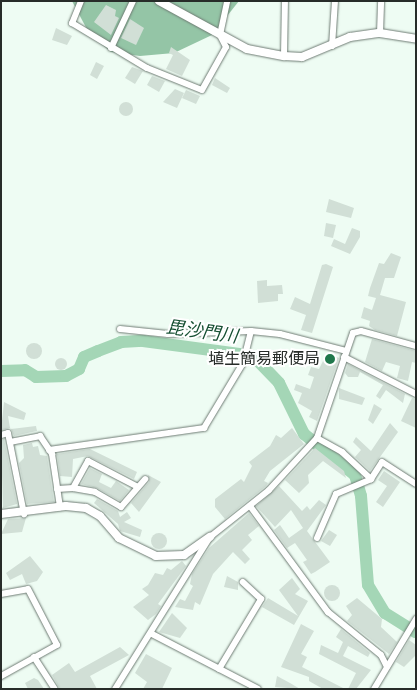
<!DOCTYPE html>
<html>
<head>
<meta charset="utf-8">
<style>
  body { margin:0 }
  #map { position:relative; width:417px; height:690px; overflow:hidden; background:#eefcf3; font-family:"Space Grotesk","Noto Sans JP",sans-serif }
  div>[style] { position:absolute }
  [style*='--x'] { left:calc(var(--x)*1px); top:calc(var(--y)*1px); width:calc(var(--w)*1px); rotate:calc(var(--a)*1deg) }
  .forest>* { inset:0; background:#94c5a6 }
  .river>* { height:12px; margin:-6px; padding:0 6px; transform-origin:6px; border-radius:6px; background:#a4d6b6 }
  .building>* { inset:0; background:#d1dfd6 }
  .round { border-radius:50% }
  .roads { filter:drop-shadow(0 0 1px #6e7b73) drop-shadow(0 0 1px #6e7b73) }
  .minor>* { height:6px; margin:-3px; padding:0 3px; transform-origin:3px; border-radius:3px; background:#fff }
  .tertiary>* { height:8px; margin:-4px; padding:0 4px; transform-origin:4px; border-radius:4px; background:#fff }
  .dots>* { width:14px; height:14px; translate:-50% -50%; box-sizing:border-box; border:2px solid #fff; border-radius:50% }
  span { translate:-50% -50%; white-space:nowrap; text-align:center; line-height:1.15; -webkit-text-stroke:4px #fff; paint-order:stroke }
  .poi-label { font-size:16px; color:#272c29 }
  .right { translate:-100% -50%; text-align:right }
  .water-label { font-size:18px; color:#164f32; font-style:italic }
  .frame { position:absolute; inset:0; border:2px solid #272c29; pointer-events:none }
</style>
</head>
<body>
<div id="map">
  <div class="forest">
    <i style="clip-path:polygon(72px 1px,239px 1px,212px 35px,174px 53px,140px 56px,111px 52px,90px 35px)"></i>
  </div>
  <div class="river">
    <i style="--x:1;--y:371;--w:24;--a:-2"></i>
    <i style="--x:25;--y:370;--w:13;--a:32"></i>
    <i style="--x:36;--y:377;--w:30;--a:-2"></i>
    <i style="--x:66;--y:376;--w:15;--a:-28"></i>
    <i style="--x:79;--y:369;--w:13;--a:-67"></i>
    <i style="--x:84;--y:357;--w:15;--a:-23"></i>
    <i style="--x:98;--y:351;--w:25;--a:-21"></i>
    <i style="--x:121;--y:342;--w:22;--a:-3"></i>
    <i style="--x:143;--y:341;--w:99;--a:7.6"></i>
    <i style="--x:241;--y:354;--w:20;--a:24"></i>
    <i style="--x:259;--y:362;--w:29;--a:46"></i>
    <i style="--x:279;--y:383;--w:57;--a:63.9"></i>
    <i style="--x:304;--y:434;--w:65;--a:38.8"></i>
    <i style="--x:355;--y:475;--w:22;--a:74"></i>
    <i style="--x:361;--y:496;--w:89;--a:85.5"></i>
    <i style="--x:368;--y:585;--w:33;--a:59"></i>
    <i style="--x:385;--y:613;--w:36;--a:32"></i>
  </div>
  <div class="building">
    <i style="clip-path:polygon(106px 5px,116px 10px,115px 16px,119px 18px,111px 35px,94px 22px)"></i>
    <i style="clip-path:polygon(130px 19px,144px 28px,136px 45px,121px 38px)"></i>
    <i style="clip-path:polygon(56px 28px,72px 36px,67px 45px,52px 40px)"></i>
    <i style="clip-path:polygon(171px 47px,190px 60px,182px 76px,166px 69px,173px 55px,169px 53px)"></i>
    <i style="clip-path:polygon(96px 62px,104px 66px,97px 79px,90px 75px)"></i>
    <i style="clip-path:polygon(132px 67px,143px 71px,135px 84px,125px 78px)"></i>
    <i style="clip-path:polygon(152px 76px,165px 81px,159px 92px,147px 85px)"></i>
    <i style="clip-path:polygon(215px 78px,230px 88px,227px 93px,212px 85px)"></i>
    <i style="clip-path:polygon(175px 89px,184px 93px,177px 108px,163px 102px)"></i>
    <i style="clip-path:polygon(186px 90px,200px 96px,196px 104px,182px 98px)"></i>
    <i class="round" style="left:119px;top:102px;width:14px;height:14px"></i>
    <i style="clip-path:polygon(329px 199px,354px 208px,351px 218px,326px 212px)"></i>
    <i style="clip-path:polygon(326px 223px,336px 225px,333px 238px,324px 236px)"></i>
    <i style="clip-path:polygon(352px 228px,360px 231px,360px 237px,350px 254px,331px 246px,334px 239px,345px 244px)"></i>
    <i style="clip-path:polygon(391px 253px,401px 257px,394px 278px,385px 278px,380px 295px,406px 302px,397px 336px,375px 330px,369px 326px,370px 321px,361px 318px,364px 307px,372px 310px,376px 298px,368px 296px,370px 288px,379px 263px,384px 264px)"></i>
    <i style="clip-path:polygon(326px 264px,333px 267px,312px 333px,301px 330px,306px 315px,290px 309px,295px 297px,310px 304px,322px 265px)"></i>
    <i style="clip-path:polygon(267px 280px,267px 286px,282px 285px,283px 294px,278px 294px,278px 301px,258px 303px,257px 281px)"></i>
    <i style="clip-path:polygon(372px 339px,416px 351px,416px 363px,412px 362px,408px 381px,397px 378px,400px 366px,386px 362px,382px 371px,365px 362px)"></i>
    <i class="round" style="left:26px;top:343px;width:16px;height:16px"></i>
    <i style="clip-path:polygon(327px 353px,339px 358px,317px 421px,309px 417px,312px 411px,298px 403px,302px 393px,294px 390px,296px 384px,310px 389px,314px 377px,308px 375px,311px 367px,319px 369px)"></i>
    <i class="round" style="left:55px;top:358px;width:12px;height:12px"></i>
    <i style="clip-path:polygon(348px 364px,405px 394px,403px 403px,386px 390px,380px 399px,376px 396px,383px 385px,360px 372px,358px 377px,348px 377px,345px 373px)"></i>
    <i style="clip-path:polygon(339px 388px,365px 398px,362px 405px,339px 399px)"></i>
    <i style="clip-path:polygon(412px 398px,416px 399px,416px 428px,401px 421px)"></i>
    <i style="clip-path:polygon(4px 402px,26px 413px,24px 420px,8px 416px,10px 428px,1px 430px)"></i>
    <i style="clip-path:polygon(374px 404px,382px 409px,373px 424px,368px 420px)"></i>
    <i style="clip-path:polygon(390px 423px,398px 432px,370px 471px,355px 457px,361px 450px,353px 442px,356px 437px,371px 451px)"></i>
    <i style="clip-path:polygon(36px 426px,37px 431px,14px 436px,11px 429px)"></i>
    <i style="clip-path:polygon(292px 428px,304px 444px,270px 471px,264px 481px,268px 483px,266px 486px,225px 519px,215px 507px,215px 499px,241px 479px,244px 482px,252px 466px,249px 462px,270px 446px,276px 435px,281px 438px)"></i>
    <i style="clip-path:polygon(4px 439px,17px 504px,3px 508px,1px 440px)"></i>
    <i style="clip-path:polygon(32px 443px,33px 447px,38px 446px,40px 455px,47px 456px,54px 502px,27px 504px,19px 463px,24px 458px,23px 445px)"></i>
    <i style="clip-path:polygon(315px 448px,344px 471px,346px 478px,323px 461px,308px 475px,309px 483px,299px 493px,285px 480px)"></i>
    <i style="clip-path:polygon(90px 449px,137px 472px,146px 474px,137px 472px,134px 479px,88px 456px,73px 459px,72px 477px,60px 476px,57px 454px)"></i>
    <i style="clip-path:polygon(90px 468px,102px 474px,99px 482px,111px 488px,116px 481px,129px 490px,120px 501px,97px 488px,81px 484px)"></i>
    <i style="clip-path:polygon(384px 471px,400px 482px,383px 507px,376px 502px,387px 486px,378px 480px)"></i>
    <i style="clip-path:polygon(148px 475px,161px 482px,139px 512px,131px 503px,149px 482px)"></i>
    <i style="clip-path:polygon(279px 486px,302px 511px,307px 506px,310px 510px,319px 500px,326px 505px,307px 531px,330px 562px,315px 572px,311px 574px,303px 562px,307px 560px,295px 543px,287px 548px,274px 530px,280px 525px,289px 538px,303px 528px,291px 510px,275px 527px,256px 506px)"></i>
    <i style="clip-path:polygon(97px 499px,118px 511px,120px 517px,127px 512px,131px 518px,124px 522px,142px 530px,140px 537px,120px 531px,118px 524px,94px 503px)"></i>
    <i style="clip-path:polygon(249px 513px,259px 526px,248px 535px,252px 540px,242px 550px,250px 559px,245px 564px,233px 552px,213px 574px,200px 605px,195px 602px,193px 610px,175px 607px,180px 599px,185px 601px,193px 586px,190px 584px,192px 574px,209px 548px)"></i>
    <i style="clip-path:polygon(26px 518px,22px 532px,1px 534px,8px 519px)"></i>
    <i style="clip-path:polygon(329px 530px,337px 535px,330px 546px,321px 541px)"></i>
    <i class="round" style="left:151px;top:533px;width:16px;height:16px"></i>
    <i style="clip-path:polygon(30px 556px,43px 572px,37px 581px,26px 584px,22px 574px,10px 580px,6px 573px)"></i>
    <i style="clip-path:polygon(182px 561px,186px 566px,158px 604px,161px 606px,156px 614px,148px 620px,133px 607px,149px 595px,142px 589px,148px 585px,155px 573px,163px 575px,167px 568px,171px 570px)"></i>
    <i style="clip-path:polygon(227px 576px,238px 582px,238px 590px,224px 587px)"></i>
    <i style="clip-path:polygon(292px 578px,300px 589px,295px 594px,308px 601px,294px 625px,262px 607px,268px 598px,298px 616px,279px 590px)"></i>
    <i class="round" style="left:324px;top:585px;width:16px;height:16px"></i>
    <i style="clip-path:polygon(357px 598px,382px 619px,381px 627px,397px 642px,389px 654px,347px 621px,352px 615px,346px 606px)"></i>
    <i style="clip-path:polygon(172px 613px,187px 628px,180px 638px,159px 632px)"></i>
    <i style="clip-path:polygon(301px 624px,314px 631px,301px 654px,307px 657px,302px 667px,345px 689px,323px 689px,309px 681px,309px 677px,281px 667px)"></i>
    <i style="clip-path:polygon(341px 629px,370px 653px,368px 657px,348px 646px,343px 656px,371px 670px,356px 689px,348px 689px,356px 673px,319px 654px,321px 645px,338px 653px,343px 642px,336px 637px)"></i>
    <i style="clip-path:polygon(409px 640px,416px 645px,416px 655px,404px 667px,396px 662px)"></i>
    <i style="clip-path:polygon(120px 647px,129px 655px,90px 676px,97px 689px,60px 689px,52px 675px,69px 663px,75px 672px)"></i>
    <i style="clip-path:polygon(146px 654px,172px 668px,162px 689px,143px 689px,147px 682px,135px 673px)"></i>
    <i style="clip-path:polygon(277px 676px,290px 683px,300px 689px,275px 687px)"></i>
    <i style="clip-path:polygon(34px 678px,38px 680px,44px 689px,28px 689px,25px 683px)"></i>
  </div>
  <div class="roads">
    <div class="minor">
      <i style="--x:81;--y:1;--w:24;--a:112"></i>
      <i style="--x:72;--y:23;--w:87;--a:31"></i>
      <i style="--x:147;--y:68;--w:59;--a:21.8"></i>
      <i style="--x:202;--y:90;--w:49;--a:-60.8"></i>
      <i style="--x:226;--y:47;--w:13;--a:-117"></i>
      <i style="--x:220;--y:35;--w:35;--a:-78"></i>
      <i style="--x:380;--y:33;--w:32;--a:-88"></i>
      <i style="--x:332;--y:46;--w:45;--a:-86.2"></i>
      <i style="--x:111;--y:48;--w:52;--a:-64.9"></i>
      <i style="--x:284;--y:56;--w:55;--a:-89"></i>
      <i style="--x:120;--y:329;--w:48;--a:5.9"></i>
      <i style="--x:168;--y:334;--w:83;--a:-2.1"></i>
      <i style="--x:251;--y:331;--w:29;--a:6"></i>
      <i style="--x:280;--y:334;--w:68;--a:14.4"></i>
      <i style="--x:344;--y:357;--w:81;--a:27.2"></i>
      <i style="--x:1;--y:435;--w:7;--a:-16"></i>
      <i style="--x:8;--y:433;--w:83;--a:78.8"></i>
      <i style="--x:317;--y:438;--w:29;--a:29"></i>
      <i style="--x:342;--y:452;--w:40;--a:43"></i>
      <i style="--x:371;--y:479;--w:20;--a:-57"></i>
      <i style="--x:382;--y:462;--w:40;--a:32.9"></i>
      <i style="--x:10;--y:442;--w:31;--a:-11"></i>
      <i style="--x:40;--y:436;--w:22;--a:56"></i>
      <i style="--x:52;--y:454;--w:54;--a:81.4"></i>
      <i style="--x:49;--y:450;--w:157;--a:-8.1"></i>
      <i style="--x:204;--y:428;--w:76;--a:-59"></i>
      <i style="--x:243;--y:363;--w:33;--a:-76"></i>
      <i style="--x:73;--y:488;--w:22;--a:10"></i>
      <i style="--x:95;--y:492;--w:30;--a:30"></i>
      <i style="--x:121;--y:507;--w:37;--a:-49"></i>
      <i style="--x:57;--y:489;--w:16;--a:-4"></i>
      <i style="--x:73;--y:488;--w:31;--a:-61"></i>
      <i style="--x:88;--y:461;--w:56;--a:27.5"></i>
      <i style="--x:250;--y:506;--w:132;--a:53.7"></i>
      <i style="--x:328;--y:612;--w:68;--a:39.1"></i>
      <i style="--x:381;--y:655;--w:13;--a:63"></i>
      <i style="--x:317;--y:538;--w:48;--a:-66.6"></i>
      <i style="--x:336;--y:494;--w:38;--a:-23"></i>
      <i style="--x:1;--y:594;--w:27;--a:-10"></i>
      <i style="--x:28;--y:589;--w:63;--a:62.6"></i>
      <i style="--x:57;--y:645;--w:64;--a:151"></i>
      <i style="--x:152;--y:634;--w:119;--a:27.4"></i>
      <i style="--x:34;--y:657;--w:38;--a:57"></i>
      <i style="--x:219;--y:669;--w:82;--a:-59"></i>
      <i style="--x:261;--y:599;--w:25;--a:-137"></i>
      <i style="--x:115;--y:689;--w:179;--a:-58"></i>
      <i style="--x:210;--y:537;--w:75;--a:-38.5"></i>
      <i style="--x:269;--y:490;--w:71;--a:-47.3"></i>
      <i style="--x:317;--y:438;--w:111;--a:-71.1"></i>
      <i style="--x:353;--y:333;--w:8;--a:-14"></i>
      <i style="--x:361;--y:331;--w:57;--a:15.3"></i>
      <i style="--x:374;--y:689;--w:82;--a:-59"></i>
    </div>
    <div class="tertiary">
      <i style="--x:159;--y:1;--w:100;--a:28.6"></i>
      <i style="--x:247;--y:49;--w:38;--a:11"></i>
      <i style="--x:284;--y:56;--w:18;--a:3"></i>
      <i style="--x:302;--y:57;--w:52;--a:-22.6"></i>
      <i style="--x:350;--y:37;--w:30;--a:-8"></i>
      <i style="--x:380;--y:33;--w:36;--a:9"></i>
      <i style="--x:1;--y:514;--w:65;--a:-7"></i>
      <i style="--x:66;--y:506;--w:20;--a:6"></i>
      <i style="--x:86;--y:508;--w:16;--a:30"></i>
      <i style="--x:100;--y:516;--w:29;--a:49"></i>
      <i style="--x:119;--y:538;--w:41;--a:25.9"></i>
      <i style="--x:156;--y:556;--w:28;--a:-2"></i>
      <i style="--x:184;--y:555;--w:32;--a:-35"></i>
    </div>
  </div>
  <div class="dots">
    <i style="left:330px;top:359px;background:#1f774b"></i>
  </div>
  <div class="poi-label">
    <span class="right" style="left:320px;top:359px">埴生簡易郵便局</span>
  </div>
  <div class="water-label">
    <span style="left:202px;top:332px;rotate:8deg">毘沙門川</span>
  </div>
  <div class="frame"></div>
</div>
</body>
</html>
